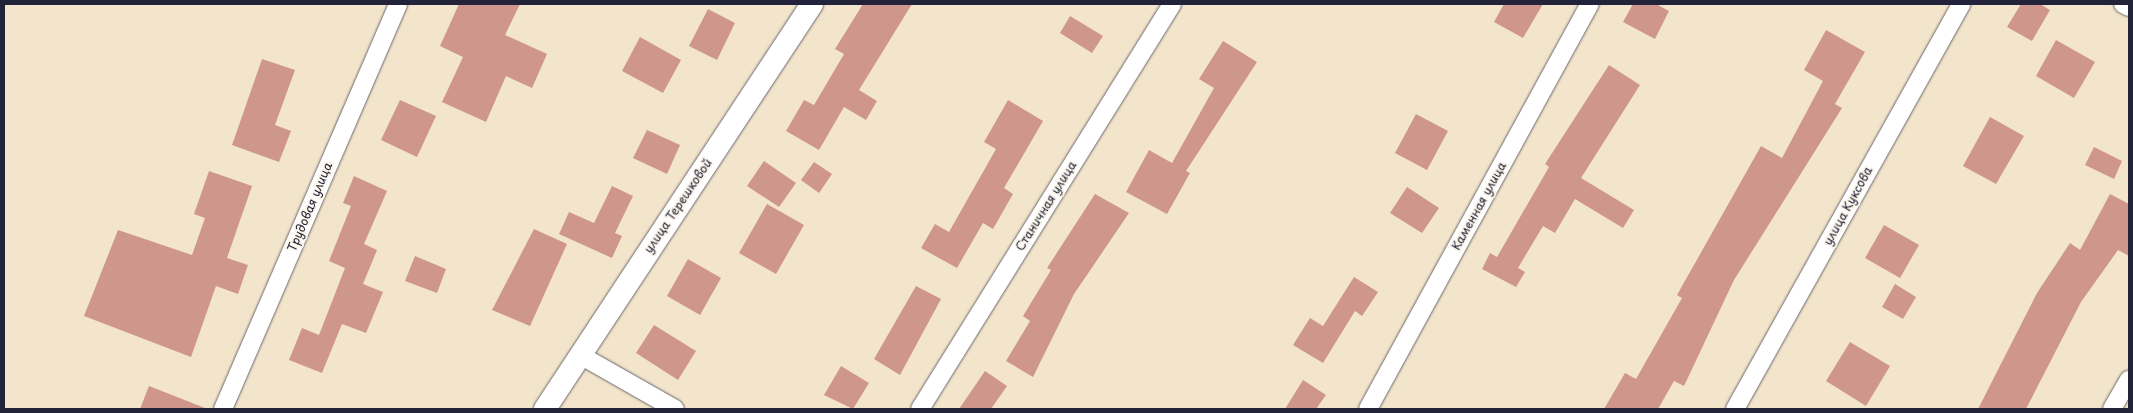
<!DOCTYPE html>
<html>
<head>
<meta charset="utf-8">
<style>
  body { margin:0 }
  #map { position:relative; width:2133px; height:413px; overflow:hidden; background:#f3e5cb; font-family:"Playpen Sans",sans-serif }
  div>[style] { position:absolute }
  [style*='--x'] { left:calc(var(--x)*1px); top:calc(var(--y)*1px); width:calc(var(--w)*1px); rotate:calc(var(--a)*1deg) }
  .building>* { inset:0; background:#cf968c }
  .roads { filter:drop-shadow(0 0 1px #6b666d) drop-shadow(0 0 1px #6b666d) }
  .minor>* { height:18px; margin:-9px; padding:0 9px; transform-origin:9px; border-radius:9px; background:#fff }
  .tertiary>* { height:22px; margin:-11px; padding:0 11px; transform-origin:11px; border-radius:11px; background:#fff }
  span { translate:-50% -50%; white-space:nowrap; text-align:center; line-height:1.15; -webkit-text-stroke:4px #fbf7ec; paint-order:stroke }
  .street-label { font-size:12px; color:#22223b }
  .frame { position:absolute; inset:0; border:5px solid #22223b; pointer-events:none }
</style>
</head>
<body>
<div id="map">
  <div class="building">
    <i style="clip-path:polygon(459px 4px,520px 4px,505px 35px,547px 54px,532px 88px,506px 76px,486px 122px,442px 102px,463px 57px,440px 46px)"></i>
    <i style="clip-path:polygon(863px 4px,912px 4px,859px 90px,877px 101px,866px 120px,844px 107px,819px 150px,786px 131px,804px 100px,814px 105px,844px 54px,835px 49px)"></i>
    <i style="clip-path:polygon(1504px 4px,1543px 4px,1523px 38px,1494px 22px)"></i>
    <i style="clip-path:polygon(1633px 4px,1656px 4px,1669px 11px,1655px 39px,1623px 22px)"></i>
    <i style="clip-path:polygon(2021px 4px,2040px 4px,2050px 10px,2032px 41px,2007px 27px)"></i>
    <i style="clip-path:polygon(708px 9px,735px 23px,717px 60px,689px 46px)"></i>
    <i style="clip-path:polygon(1070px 16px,1103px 36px,1092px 53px,1060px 33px)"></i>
    <i style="clip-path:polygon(1826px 30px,1865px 52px,1835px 104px,1842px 108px,1734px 280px,1684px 386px,1674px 381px,1658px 409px,1604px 409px,1625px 373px,1636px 379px,1682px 298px,1677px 295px,1761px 146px,1782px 158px,1823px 81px,1804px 70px)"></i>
    <i style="clip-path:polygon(640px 37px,681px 60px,663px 93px,622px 71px)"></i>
    <i style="clip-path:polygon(2056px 40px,2095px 62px,2074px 98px,2036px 76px)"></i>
    <i style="clip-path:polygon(1223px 41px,1257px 62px,1186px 171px,1190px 173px,1167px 214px,1126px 192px,1149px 150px,1172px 163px,1214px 88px,1199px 79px)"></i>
    <i style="clip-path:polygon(262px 59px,295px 70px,275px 125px,291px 131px,279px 162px,232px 145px)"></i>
    <i style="clip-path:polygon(1609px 65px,1640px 85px,1581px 178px,1634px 210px,1623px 228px,1575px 199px,1555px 233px,1543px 226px,1518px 268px,1525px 272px,1516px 287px,1482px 269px,1490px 253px,1497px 257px,1549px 167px,1545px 164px)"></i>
    <i style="clip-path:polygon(400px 100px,436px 116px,417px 157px,381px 140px)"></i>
    <i style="clip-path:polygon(1008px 100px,1043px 121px,1004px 188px,1013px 194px,993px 229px,983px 223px,957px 268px,921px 248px,935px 224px,949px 232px,996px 149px,984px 142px)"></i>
    <i style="clip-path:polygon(1416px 114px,1448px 131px,1427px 170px,1395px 153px)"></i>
    <i style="clip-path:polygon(1990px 117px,2024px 136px,1996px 184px,1963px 166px)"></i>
    <i style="clip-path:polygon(647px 130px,680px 145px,667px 174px,633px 158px)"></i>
    <i style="clip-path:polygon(2094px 147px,2122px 161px,2114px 179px,2085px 165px)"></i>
    <i style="clip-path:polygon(764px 161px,796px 183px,779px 207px,747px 186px)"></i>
    <i style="clip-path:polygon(814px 162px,832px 174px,819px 193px,801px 180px)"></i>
    <i style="clip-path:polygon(209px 171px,252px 186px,227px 258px,248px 265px,238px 294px,216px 286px,191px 357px,84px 316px,118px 230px,192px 255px,205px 218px,194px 214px)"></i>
    <i style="clip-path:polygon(354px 176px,387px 191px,364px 244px,377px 250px,363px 284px,383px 292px,366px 333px,342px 324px,322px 373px,289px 360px,302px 328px,319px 335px,345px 268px,329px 261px,351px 206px,343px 203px)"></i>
    <i style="clip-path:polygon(612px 186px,633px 196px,615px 233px,622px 236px,612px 258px,559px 234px,569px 212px,594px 223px)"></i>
    <i style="clip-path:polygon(1407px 187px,1439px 208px,1422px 233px,1390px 213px)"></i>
    <i style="clip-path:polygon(1095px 194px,1129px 213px,1074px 294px,1033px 377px,1006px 361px,1030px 321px,1023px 316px,1051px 270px,1047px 268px)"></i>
    <i style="clip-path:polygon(2110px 194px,2129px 204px,2129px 256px,2118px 250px,2081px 302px,2026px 409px,1978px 409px,2037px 293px,2070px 243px,2080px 250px)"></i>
    <i style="clip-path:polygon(767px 204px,804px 225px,776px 274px,739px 253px)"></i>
    <i style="clip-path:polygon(1884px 225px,1919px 245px,1900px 278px,1865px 258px)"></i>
    <i style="clip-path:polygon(534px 229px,567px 244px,530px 326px,492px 310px)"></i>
    <i style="clip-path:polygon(415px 256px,446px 269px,437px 293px,405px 281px)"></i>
    <i style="clip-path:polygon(688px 259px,721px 278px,700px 315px,667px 296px)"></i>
    <i style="clip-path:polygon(1354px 277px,1378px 292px,1362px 316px,1355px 311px,1323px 363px,1293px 345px,1310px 318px,1323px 326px)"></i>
    <i style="clip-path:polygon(1895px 284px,1916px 297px,1903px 319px,1882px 307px)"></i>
    <i style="clip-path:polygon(916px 286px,941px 299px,900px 375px,874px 359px)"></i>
    <i style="clip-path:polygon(654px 325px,696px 351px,678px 380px,636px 353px)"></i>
    <i style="clip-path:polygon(1850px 342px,1890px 366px,1866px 406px,1826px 381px)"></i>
    <i style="clip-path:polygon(841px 366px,869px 383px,853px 409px,824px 395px)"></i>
    <i style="clip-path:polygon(985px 371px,1007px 386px,991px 409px,959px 409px)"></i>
    <i style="clip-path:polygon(1303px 380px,1326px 395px,1316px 409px,1285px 409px)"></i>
    <i style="clip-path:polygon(149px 386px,205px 408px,205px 409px,140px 409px)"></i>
  </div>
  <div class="roads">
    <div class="minor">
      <i style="--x:2123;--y:4;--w:7;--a:27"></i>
      <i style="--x:580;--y:355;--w:109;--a:29.6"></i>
      <i style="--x:223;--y:409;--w:441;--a:-66.6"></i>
      <i style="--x:920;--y:409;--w:477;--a:-58.1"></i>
      <i style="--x:1368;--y:409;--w:462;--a:-61.3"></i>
      <i style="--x:1735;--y:409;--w:464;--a:-60.8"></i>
      <i style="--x:2112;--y:409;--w:34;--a:-60"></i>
    </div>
    <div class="tertiary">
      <i style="--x:545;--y:409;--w:485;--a:-56.6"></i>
    </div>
  </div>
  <div class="street-label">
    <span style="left:678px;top:206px;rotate:-56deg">улица Терешковой</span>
    <span style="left:1046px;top:206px;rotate:-58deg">Станичная улица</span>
    <span style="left:1479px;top:206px;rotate:-61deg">Каменная улица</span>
    <span style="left:1848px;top:206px;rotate:-61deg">улица Куксова</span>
    <span style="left:310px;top:207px;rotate:-67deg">Трудовая улица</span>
  </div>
  <div class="frame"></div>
</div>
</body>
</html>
